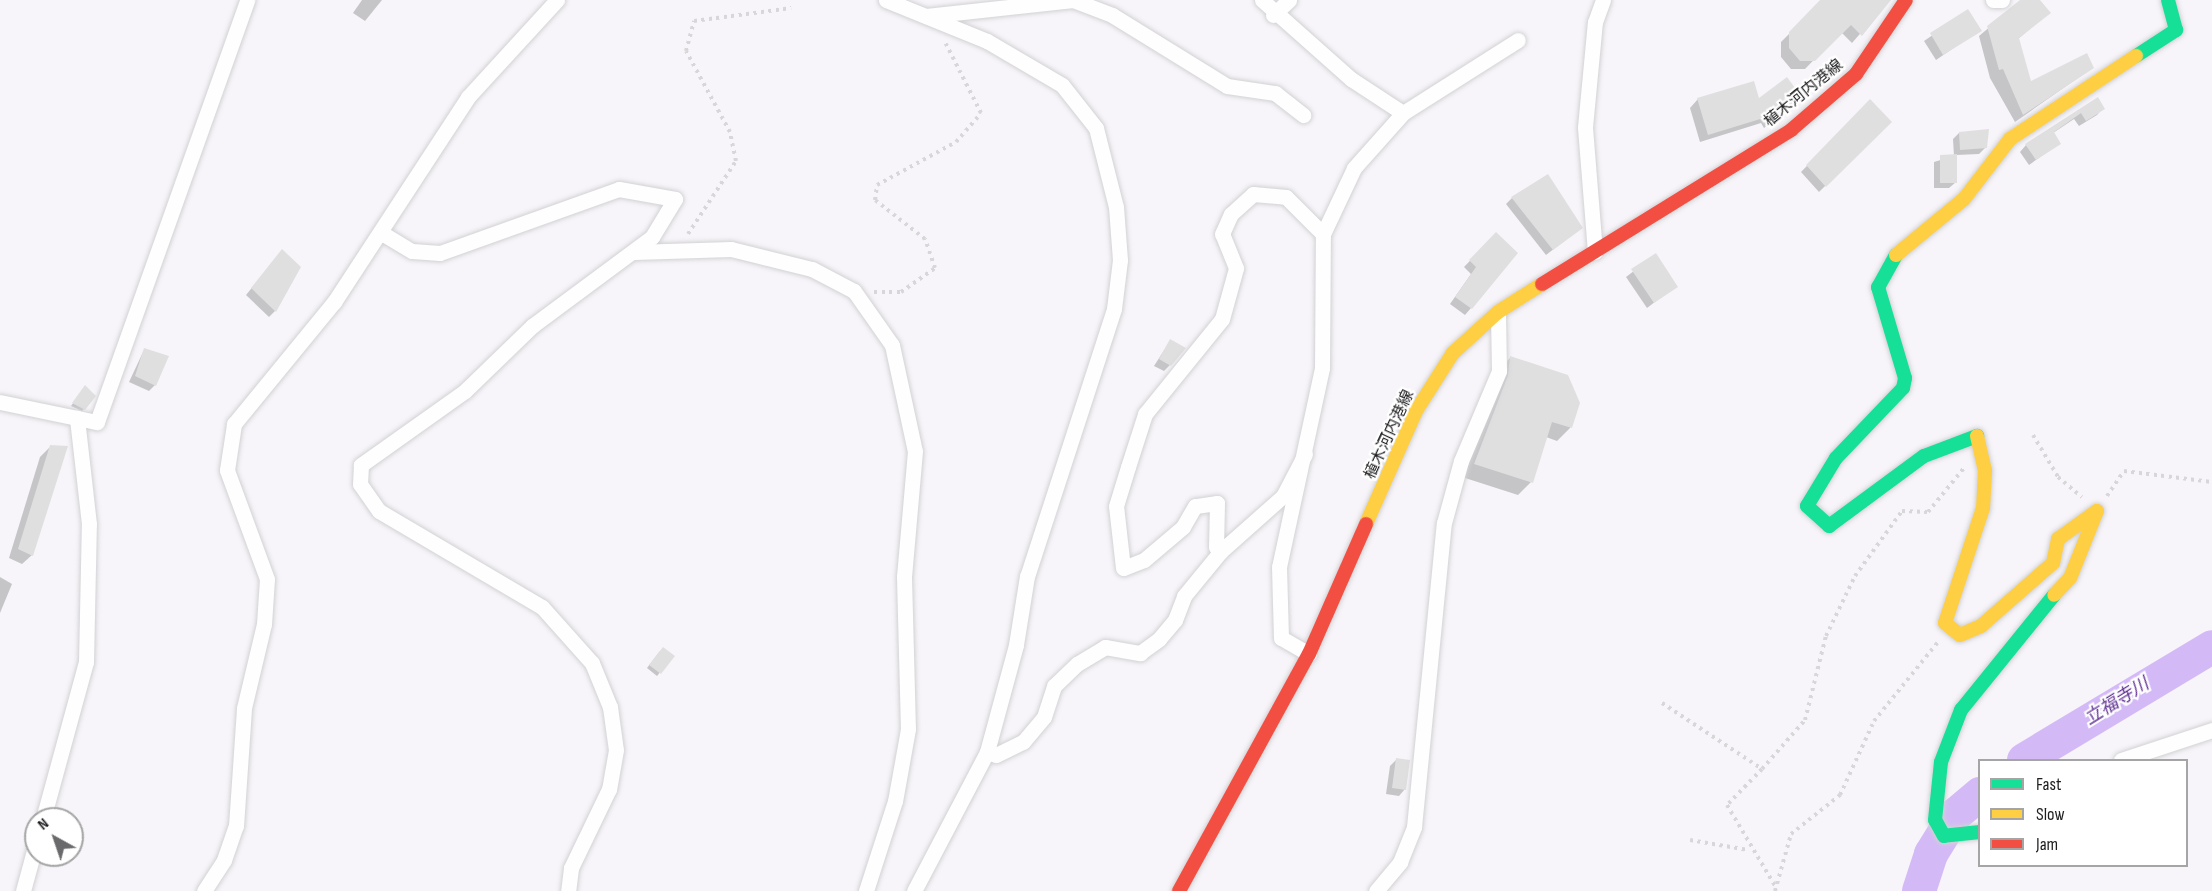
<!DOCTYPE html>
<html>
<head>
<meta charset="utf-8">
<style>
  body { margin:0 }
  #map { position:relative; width:2212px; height:891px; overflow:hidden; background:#f7f5f9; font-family:"Sofia Sans Condensed","Noto Sans JP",sans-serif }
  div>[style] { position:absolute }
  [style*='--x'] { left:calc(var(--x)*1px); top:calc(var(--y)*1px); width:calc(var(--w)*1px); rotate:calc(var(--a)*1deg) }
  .shadow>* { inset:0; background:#0003 }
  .river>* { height:34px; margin:-17px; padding:0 17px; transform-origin:17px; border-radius:17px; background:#d3baf7 }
  .building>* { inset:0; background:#e0dfe0 }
  .path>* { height:4px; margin-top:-2px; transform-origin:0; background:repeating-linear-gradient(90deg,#d7d6d8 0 3px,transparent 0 7.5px) }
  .roads { filter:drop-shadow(0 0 2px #d2d1d4) drop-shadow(0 0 2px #d2d1d4) }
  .street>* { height:15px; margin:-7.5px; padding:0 7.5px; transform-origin:7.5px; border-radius:7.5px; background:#fefefe }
  .fast>* { height:14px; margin:-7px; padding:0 7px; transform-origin:7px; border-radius:7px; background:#16e098 }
  .slow>* { height:14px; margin:-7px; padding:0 7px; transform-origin:7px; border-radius:7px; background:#ffcf43 }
  .jam>* { height:14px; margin:-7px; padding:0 7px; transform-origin:7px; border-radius:7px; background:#f24e42 }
  span { translate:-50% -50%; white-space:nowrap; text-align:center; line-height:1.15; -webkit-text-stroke:4.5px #fff; paint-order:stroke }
  .street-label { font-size:16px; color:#1e1d1f }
  .water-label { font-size:18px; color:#613294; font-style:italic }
  .legend { position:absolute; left:1978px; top:759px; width:210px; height:108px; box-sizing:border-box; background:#fff; border:2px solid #a5a5a5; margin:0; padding:8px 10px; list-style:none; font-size:18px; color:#1e1d1f }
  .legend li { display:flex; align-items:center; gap:12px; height:30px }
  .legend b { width:30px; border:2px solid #a5a5a5 }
  .north { position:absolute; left:24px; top:807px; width:60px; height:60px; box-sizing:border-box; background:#fff; border:2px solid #a5a5a5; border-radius:50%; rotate:320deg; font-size:16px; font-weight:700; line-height:24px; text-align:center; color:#1e1d1f }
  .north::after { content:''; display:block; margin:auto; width:21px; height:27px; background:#6a696b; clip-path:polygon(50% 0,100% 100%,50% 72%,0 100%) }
</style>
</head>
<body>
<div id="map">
  <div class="shadow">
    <i style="clip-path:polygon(362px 0,382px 0,365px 21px,353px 13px)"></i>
    <i style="clip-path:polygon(1882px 0,1886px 4px,1852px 43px,1841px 32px,1805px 69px,1791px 69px,1781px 57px,1781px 42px,1821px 2px)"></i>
    <i style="clip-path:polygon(2022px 0,2039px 0,2049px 13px,2018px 39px,2030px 84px,2092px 68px,2015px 122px,1990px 78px,1979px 36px)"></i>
    <i style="clip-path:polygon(1968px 11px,1980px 30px,1936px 60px,1924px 41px)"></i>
    <i style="clip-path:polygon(1698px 99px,1758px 100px,1801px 99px,1764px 128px,1761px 123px,1700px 142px,1690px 108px)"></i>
    <i style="clip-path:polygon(2097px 99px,2103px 108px,2097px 115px,2079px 126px,2074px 119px,2053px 133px,2060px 143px,2029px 165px,2020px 152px,2026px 145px)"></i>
    <i style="clip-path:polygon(1870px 101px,1890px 122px,1819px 192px,1801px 172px)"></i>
    <i style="clip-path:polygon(1959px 133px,1986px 147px,1979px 154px,1956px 155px,1956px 182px,1949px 188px,1934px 188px,1934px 162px,1954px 156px,1953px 139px)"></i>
    <i style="clip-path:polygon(1512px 198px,1581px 228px,1546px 255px,1506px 204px)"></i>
    <i style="clip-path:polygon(1496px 234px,1471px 308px,1465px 315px,1450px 304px,1471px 274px,1464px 267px)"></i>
    <i style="clip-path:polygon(1655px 255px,1676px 286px,1647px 308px,1626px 277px)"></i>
    <i style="clip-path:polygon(276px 258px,275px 311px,269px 317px,246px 295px)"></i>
    <i style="clip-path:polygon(1170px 341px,1170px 365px,1164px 371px,1154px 366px)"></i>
    <i style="clip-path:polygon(144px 350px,155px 385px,149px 391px,129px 382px)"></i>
    <i style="clip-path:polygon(1510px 358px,1578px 403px,1570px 428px,1557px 441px,1546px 437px,1531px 482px,1518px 495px,1462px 477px,1497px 371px)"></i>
    <i style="clip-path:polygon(83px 390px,84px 409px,82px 411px,71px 406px)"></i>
    <i style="clip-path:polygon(50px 447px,32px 555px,22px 564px,9px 558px,40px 457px)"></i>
    <i style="clip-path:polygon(0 577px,12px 584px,0 613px)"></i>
    <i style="clip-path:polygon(660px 651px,673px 656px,657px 676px,647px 668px)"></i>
    <i style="clip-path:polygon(1396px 760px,1405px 789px,1399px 796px,1386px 794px,1390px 766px)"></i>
  </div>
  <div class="river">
    <i style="--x:2024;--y:760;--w:219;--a:-31"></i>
    <i style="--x:1919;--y:891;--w:39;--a:-72"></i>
    <i style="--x:1931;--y:854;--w:46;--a:-58.4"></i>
    <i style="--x:1955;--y:815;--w:33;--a:-40"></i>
  </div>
  <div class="building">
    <i style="clip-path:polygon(1820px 0,1891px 0,1862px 36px,1851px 25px,1815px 61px,1800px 61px,1789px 48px,1789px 32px)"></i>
    <i style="clip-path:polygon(2020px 0,2040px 0,2051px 13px,2019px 38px,2031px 81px,2087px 53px,2094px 68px,2023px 115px,2003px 69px,1999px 70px,1987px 26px)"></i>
    <i style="clip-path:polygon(1968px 9px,1982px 31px,1943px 55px,1930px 33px)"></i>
    <i style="clip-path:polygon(1787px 77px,1803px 99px,1773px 120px,1770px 116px,1708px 135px,1697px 98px,1754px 81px,1759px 98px)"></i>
    <i style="clip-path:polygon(2098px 97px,2105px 109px,2086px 121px,2081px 113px,2054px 132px,2061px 144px,2036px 160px,2025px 144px)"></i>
    <i style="clip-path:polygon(1870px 99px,1892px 122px,1826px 187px,1806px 165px)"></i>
    <i style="clip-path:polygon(1989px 129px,1987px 148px,1960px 150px,1959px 132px)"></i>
    <i style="clip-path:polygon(1957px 154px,1957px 183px,1940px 183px,1940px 155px)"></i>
    <i style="clip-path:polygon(1548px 174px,1583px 228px,1553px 250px,1511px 197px)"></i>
    <i style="clip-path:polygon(1496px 232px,1518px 253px,1472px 309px,1455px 297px,1476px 267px,1469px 260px)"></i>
    <i style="clip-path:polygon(282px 249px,301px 267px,276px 312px,251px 288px)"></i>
    <i style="clip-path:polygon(1656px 253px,1678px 287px,1654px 303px,1631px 269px)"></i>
    <i style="clip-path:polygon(1170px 339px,1186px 348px,1171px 366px,1159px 359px)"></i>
    <i style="clip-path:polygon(144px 348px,169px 356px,156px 386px,135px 376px)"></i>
    <i style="clip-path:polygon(1510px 356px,1568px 375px,1580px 403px,1572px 428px,1552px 422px,1533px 483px,1474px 464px,1508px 375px)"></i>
    <i style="clip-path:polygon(85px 385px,96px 396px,85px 410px,72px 403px)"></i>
    <i style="clip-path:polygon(50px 445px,68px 446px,33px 556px,18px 549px)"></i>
    <i style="clip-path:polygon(663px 647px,675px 656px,661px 674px,649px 665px)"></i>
    <i style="clip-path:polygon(1396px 758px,1410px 760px,1406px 790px,1392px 788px)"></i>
  </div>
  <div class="path">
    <i style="--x:688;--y:234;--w:87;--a:-56.7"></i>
    <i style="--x:736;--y:161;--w:30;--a:-102"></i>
    <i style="--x:730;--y:132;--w:92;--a:-118.5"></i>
    <i style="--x:686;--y:51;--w:31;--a:-75"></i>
    <i style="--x:694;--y:21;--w:98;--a:-7.6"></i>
    <i style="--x:874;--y:292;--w:27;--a:0"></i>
    <i style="--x:901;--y:292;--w:42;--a:-35.2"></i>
    <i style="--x:935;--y:268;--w:31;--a:-109"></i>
    <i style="--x:925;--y:239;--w:63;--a:-142"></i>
    <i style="--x:875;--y:200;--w:15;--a:-82"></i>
    <i style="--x:877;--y:185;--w:90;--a:-28.6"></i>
    <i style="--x:956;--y:142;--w:38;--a:-49"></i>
    <i style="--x:981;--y:113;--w:80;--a:-116.9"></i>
    <i style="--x:2033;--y:435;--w:49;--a:59.2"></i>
    <i style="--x:2058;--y:477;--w:31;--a:40"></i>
    <i style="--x:2107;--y:496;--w:30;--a:-56"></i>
    <i style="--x:2124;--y:471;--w:89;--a:7.1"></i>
    <i style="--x:1662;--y:703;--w:120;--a:33.4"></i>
    <i style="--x:1762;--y:769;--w:65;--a:-48.7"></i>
    <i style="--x:1805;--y:720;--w:87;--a:-76"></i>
    <i style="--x:1826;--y:636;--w:67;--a:-64.2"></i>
    <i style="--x:1855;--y:576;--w:80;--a:-54.1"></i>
    <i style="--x:1902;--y:511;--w:26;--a:2"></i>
    <i style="--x:1928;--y:512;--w:57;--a:-50.7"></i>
    <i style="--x:1762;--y:769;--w:50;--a:134.2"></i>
    <i style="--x:1727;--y:805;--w:94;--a:59.3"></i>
    <i style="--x:1690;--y:840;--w:59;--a:9.8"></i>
    <i style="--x:1775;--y:891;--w:59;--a:-74.3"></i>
    <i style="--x:1791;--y:834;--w:63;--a:-38.5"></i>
    <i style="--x:1840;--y:795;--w:81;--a:-65.3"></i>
    <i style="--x:1874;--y:721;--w:102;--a:-51"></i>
  </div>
  <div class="roads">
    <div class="street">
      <i style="--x:886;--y:0;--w:109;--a:22.1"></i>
      <i style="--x:987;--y:41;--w:87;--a:30.4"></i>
      <i style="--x:1062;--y:85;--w:55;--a:51.7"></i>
      <i style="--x:1096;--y:128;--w:81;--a:75.8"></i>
      <i style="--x:1116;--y:207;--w:53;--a:85.7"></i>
      <i style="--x:1120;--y:260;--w:49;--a:97"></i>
      <i style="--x:1114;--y:309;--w:281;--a:108"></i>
      <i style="--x:1027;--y:576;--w:70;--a:99.1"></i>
      <i style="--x:1016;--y:645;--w:111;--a:105.2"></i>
      <i style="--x:987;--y:752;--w:157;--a:117.7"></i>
      <i style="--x:1262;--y:0;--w:119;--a:41.6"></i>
      <i style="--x:1351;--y:79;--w:62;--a:33.2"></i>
      <i style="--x:1993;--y:0;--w:9;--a:0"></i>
      <i style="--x:1273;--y:15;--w:22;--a:-43"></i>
      <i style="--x:926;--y:16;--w:148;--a:-6.2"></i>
      <i style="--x:1073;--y:0;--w:42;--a:21"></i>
      <i style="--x:1112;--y:15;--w:135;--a:31.7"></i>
      <i style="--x:1227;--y:86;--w:49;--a:8.3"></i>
      <i style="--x:1275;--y:93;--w:36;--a:38"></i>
      <i style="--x:380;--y:232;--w:37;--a:31"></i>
      <i style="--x:412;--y:251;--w:28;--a:4"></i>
      <i style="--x:440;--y:253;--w:190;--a:-19.7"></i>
      <i style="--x:619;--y:189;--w:57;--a:10.1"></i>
      <i style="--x:675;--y:199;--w:44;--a:121.2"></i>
      <i style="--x:652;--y:237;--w:149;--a:143.4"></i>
      <i style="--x:532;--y:326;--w:93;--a:135.9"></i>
      <i style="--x:465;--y:391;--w:128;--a:144.6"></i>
      <i style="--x:361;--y:465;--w:19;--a:93"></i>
      <i style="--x:360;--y:484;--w:33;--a:55"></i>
      <i style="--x:379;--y:511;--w:189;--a:30.5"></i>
      <i style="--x:542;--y:607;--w:75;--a:48.2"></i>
      <i style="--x:592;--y:663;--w:48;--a:67.8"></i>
      <i style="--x:610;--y:707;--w:43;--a:82.1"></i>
      <i style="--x:616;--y:750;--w:40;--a:100"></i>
      <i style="--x:609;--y:789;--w:88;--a:115.7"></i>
      <i style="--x:571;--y:868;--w:23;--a:97"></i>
      <i style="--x:634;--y:252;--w:97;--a:-1.8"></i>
      <i style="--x:731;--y:249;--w:83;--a:13.9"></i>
      <i style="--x:812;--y:269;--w:47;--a:27.6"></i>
      <i style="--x:854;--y:291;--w:66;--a:54.9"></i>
      <i style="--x:892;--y:345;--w:108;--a:77.8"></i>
      <i style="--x:915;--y:451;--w:126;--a:95"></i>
      <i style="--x:904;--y:577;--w:152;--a:88.5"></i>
      <i style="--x:908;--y:729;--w:73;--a:100.2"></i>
      <i style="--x:895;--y:801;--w:95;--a:107.9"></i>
      <i style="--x:1595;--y:252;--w:125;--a:-94.6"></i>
      <i style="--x:1585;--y:127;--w:105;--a:-84.6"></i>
      <i style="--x:1595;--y:22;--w:23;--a:-70"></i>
      <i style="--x:0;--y:402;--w:99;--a:11.7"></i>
      <i style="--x:97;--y:422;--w:448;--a:-70.4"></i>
      <i style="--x:1305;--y:454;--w:47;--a:117.6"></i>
      <i style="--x:1283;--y:496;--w:83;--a:138.4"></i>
      <i style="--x:1221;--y:551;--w:6;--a:-141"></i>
      <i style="--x:1216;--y:547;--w:44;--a:-88.7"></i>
      <i style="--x:1217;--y:503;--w:22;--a:172"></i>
      <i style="--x:1195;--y:506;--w:24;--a:120"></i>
      <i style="--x:1183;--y:527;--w:51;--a:139.8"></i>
      <i style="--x:1144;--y:560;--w:22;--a:159"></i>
      <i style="--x:1123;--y:568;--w:62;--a:-96.4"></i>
      <i style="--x:1116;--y:506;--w:41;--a:-72.9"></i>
      <i style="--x:1128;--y:467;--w:56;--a:-72.2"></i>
      <i style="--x:1145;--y:414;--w:122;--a:-51"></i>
      <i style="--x:1222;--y:319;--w:53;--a:-74.6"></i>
      <i style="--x:1236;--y:268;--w:37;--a:-112"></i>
      <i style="--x:1222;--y:234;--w:22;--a:-66"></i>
      <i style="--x:1231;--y:214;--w:30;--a:-42"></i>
      <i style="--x:1253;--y:194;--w:33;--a:5"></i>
      <i style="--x:1286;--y:197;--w:52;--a:45"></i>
      <i style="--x:1309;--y:654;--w:32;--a:-150"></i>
      <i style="--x:1281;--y:638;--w:71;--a:-91.6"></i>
      <i style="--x:1279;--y:567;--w:204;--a:-77.8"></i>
      <i style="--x:1322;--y:368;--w:134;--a:-89.6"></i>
      <i style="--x:1323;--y:234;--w:73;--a:-64.8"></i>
      <i style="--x:1354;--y:168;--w:74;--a:-48.3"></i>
      <i style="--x:1403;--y:113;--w:136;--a:-32.4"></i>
      <i style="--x:987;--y:752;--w:9;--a:18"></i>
      <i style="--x:996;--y:755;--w:30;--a:-26"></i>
      <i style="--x:1023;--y:742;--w:33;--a:-50"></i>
      <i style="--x:1044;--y:717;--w:33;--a:-72"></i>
      <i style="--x:1054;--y:686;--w:32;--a:-44"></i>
      <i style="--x:1077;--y:664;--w:33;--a:-31"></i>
      <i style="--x:1105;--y:647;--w:36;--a:10"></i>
      <i style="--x:1140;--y:653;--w:24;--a:-36"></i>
      <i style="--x:1159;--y:639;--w:25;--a:-50"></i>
      <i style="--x:1175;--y:620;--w:26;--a:-69"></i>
      <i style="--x:1184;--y:596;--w:58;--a:-50.6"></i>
      <i style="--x:2121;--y:760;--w:96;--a:-18.2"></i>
      <i style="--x:43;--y:819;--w:163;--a:-74.7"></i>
      <i style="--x:86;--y:662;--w:138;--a:-88.8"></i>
      <i style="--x:89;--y:524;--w:107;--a:-96.5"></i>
      <i style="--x:23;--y:891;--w:50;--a:-74.8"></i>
      <i style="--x:204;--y:891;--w:37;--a:-57"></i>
      <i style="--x:224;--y:860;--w:36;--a:-71"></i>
      <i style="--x:236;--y:826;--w:118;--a:-86.1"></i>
      <i style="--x:244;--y:708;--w:86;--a:-76.6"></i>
      <i style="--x:264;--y:624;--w:45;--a:-86.2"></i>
      <i style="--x:267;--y:579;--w:116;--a:-110.2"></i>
      <i style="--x:227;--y:470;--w:47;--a:-81.3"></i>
      <i style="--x:234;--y:424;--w:158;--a:-50.7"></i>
      <i style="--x:334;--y:302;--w:245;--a:-56.8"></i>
      <i style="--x:468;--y:97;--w:132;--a:-47.5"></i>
      <i style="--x:1376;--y:891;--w:38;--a:-50"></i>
      <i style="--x:1400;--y:862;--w:38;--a:-68"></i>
      <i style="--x:1414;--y:827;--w:305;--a:-84.4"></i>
      <i style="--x:1444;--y:523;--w:64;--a:-74.7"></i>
      <i style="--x:1461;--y:461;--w:98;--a:-67.1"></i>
      <i style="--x:1499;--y:371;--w:59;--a:-91"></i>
    </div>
    <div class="fast">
      <i style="--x:2136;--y:56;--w:48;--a:-33"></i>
      <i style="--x:2176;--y:30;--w:31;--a:-105"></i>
      <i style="--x:1896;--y:255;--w:37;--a:119"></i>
      <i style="--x:1878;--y:287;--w:95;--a:73.5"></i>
      <i style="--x:1905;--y:378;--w:10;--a:101"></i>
      <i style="--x:1903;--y:388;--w:97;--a:133.7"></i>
      <i style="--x:1836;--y:458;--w:56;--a:121.1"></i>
      <i style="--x:1807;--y:506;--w:30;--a:42"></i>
      <i style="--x:1829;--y:526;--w:118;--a:-36.4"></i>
      <i style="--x:1924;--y:456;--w:57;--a:-20.7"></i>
      <i style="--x:1980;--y:832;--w:36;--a:174"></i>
      <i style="--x:1944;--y:836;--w:18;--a:-119"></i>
      <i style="--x:1935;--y:820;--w:58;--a:-84.1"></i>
      <i style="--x:1941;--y:762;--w:56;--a:-69"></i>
      <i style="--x:1961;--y:710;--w:148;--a:-51"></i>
    </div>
    <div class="slow">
      <i style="--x:1896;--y:255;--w:88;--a:-39.5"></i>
      <i style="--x:1964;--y:199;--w:76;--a:-52.5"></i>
      <i style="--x:2010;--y:139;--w:151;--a:-33.4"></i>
      <i style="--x:1977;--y:436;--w:36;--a:77"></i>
      <i style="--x:1985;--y:471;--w:37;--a:93"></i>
      <i style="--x:1983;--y:508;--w:121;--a:108.3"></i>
      <i style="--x:1945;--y:623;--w:19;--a:39"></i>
      <i style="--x:1960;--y:635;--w:23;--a:-23"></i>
      <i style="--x:1981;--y:626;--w:96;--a:-41.2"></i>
      <i style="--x:2053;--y:563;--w:25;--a:-78"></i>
      <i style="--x:2058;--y:539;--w:48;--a:-35.7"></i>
      <i style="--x:2097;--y:511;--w:72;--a:111.9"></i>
      <i style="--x:2070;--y:578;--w:23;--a:133"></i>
      <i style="--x:1366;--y:524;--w:124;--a:-66.1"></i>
      <i style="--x:1416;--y:411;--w:69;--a:-57.5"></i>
      <i style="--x:1453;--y:353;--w:61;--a:-42.3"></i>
      <i style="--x:1498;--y:312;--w:52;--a:-32.5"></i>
    </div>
    <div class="jam">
      <i style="--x:1542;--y:284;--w:293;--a:-31.7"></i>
      <i style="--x:1791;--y:130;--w:86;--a:-40.7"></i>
      <i style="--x:1856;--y:74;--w:89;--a:-56"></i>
      <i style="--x:1179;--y:891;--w:270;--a:-61.3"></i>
      <i style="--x:1309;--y:654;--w:142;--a:-66.3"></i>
    </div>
  </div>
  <div class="street-label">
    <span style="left:1804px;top:94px;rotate:-39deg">植木河内港線</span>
    <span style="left:1390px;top:435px;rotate:-65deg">植木河内港線</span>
  </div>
  <div class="water-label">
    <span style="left:2117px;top:702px;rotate:-32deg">立福寺川</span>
  </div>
  <ul class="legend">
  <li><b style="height:8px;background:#16e098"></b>Fast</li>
  <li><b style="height:8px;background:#ffcf43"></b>Slow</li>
  <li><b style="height:8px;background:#f24e42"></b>Jam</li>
  </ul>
  <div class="north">N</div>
</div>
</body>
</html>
